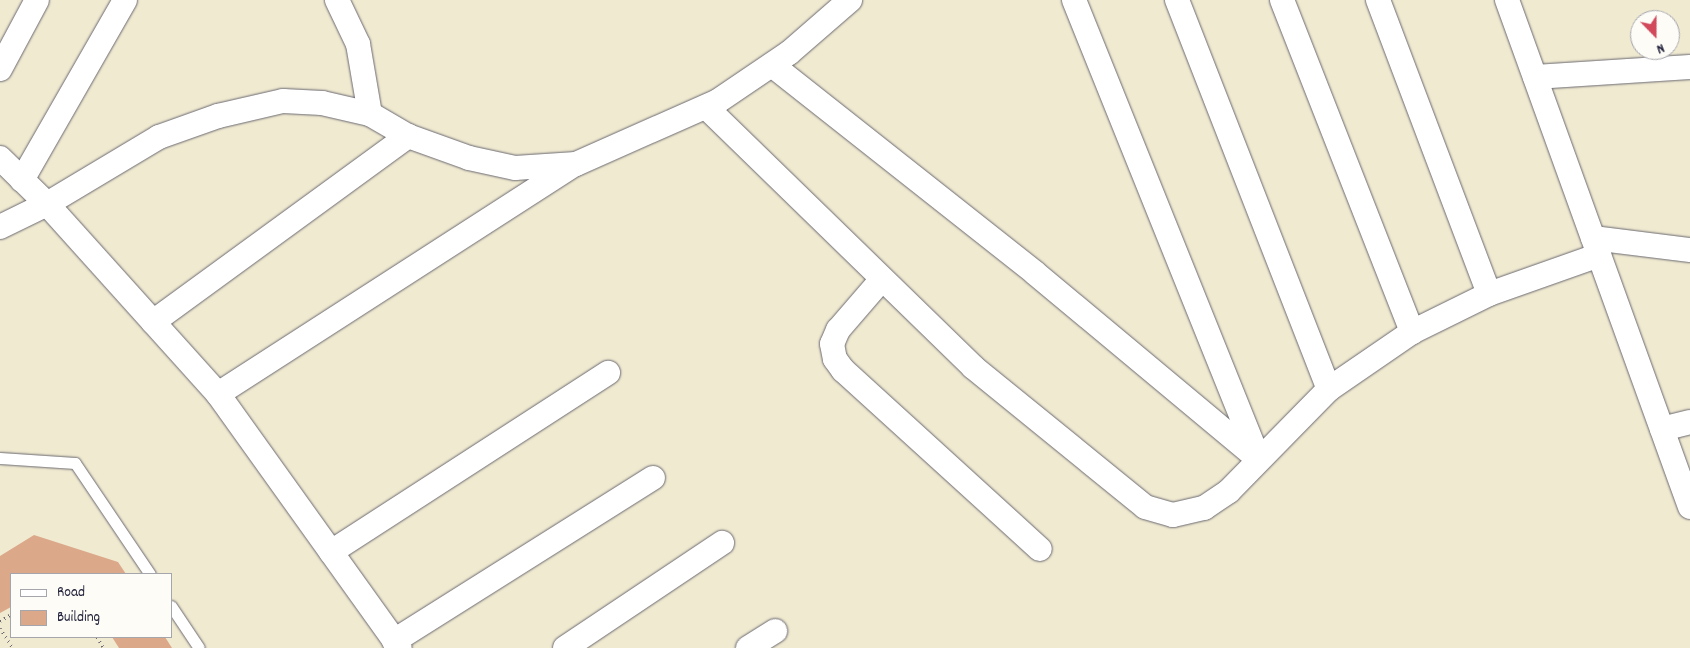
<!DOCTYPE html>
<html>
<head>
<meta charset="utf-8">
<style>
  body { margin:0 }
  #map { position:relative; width:1690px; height:648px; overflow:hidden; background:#f0ead1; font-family:Dekko,sans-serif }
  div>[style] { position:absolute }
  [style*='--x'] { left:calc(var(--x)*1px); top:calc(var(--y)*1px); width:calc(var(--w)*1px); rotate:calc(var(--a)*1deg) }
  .building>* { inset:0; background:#dca88a }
  .path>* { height:3px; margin-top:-1.5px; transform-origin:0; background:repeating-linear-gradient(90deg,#6a6870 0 1px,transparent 0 5px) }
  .roads { filter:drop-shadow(0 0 1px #6a6870) drop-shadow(0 0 1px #6a6870) }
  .service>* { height:11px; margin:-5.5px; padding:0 5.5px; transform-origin:5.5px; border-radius:5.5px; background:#fff }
  .minor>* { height:24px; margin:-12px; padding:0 12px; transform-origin:12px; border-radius:12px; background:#fff }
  span { translate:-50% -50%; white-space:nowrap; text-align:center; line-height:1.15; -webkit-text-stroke:4.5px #fdfcf7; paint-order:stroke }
  .legend { position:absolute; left:10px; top:573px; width:162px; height:65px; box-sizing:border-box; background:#fdfcf7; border:1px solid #a5a5ac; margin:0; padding:6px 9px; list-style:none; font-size:15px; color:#22223b }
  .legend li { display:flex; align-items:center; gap:10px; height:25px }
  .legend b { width:25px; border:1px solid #a5a5ac }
  .north { position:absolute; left:1630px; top:10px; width:50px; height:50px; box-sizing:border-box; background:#fdfcf7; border:1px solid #a5a5ac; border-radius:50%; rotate:158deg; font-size:14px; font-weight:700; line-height:20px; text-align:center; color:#22223b }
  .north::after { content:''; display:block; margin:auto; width:18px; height:22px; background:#d1495b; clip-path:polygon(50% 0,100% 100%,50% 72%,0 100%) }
</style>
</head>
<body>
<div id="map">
  <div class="building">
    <i style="clip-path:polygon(34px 535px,118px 562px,126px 574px,11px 574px,11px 607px,0 613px,0 556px)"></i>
    <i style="clip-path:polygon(112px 637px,165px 637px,172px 648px,119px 648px)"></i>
  </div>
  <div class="path">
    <i style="--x:0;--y:621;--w:13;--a:-32"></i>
    <i style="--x:0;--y:628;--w:24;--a:57"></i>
    <i style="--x:97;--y:637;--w:13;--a:58"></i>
  </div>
  <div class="roads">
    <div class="service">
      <i style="--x:0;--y:458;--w:75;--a:3.8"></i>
      <i style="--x:75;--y:463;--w:134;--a:56"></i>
      <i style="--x:171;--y:606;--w:50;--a:56.3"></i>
    </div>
    <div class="minor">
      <i style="--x:337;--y:0;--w:49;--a:64.5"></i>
      <i style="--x:358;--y:44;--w:71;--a:80.3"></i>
      <i style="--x:1074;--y:0;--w:491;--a:68.1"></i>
      <i style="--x:1177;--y:0;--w:418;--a:68.7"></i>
      <i style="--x:1282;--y:0;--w:357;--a:68.6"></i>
      <i style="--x:1378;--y:0;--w:314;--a:69.3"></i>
      <i style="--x:1507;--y:0;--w:539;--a:70.15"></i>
      <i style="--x:772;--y:65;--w:335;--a:38.3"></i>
      <i style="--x:1035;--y:273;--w:290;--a:39.8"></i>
      <i style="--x:0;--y:69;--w:78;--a:-61.8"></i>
      <i style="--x:1535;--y:77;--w:155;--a:-3.7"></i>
      <i style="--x:706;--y:107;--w:373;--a:44.2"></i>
      <i style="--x:973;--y:367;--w:222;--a:39.1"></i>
      <i style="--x:1145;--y:507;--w:29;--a:16"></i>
      <i style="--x:1173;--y:515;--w:32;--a:-13"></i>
      <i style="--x:1204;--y:508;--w:30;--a:-34"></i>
      <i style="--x:1229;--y:491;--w:143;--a:-45.6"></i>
      <i style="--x:1329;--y:389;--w:101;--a:-34.5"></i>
      <i style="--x:1412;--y:332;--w:86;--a:-26.3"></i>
      <i style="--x:1489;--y:294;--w:117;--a:-19.5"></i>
      <i style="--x:0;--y:158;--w:66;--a:44.4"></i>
      <i style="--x:47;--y:204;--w:256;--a:48"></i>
      <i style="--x:218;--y:394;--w:312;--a:54.4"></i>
      <i style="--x:22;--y:180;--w:207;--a:-60.2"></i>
      <i style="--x:0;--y:227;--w:52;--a:-26.1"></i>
      <i style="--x:47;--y:204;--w:131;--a:-30.9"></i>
      <i style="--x:159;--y:137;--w:63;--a:-19.6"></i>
      <i style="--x:218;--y:116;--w:67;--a:-13"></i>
      <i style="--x:283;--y:101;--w:39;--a:3"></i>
      <i style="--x:322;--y:103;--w:49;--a:12.9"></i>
      <i style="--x:370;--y:114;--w:44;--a:30.1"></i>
      <i style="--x:408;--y:136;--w:65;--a:19.8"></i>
      <i style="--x:469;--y:158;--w:47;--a:12.3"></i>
      <i style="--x:515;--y:168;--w:61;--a:-3.8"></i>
      <i style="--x:576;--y:164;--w:155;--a:-23.9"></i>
      <i style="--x:718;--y:101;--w:86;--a:-34.1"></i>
      <i style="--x:789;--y:53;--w:81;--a:-41"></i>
      <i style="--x:1593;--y:238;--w:98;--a:7.1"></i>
      <i style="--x:882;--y:279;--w:67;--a:130.8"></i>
      <i style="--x:838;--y:330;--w:15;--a:113"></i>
      <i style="--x:832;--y:344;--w:15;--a:79"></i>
      <i style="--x:835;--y:359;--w:14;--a:54"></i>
      <i style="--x:843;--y:370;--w:266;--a:42.3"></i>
      <i style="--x:153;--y:322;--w:316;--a:-36.1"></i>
      <i style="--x:218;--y:394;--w:423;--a:-32.8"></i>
      <i style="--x:1662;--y:429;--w:29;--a:-14"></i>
      <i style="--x:331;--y:552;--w:330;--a:-32.9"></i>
      <i style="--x:394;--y:641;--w:306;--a:-32.2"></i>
      <i style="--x:565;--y:648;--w:189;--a:-33.8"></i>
      <i style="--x:748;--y:648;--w:32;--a:-32"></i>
    </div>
  </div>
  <ul class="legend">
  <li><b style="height:6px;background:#fff"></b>Road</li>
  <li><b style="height:14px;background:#dca88a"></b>Building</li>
  </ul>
  <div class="north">N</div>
</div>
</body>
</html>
